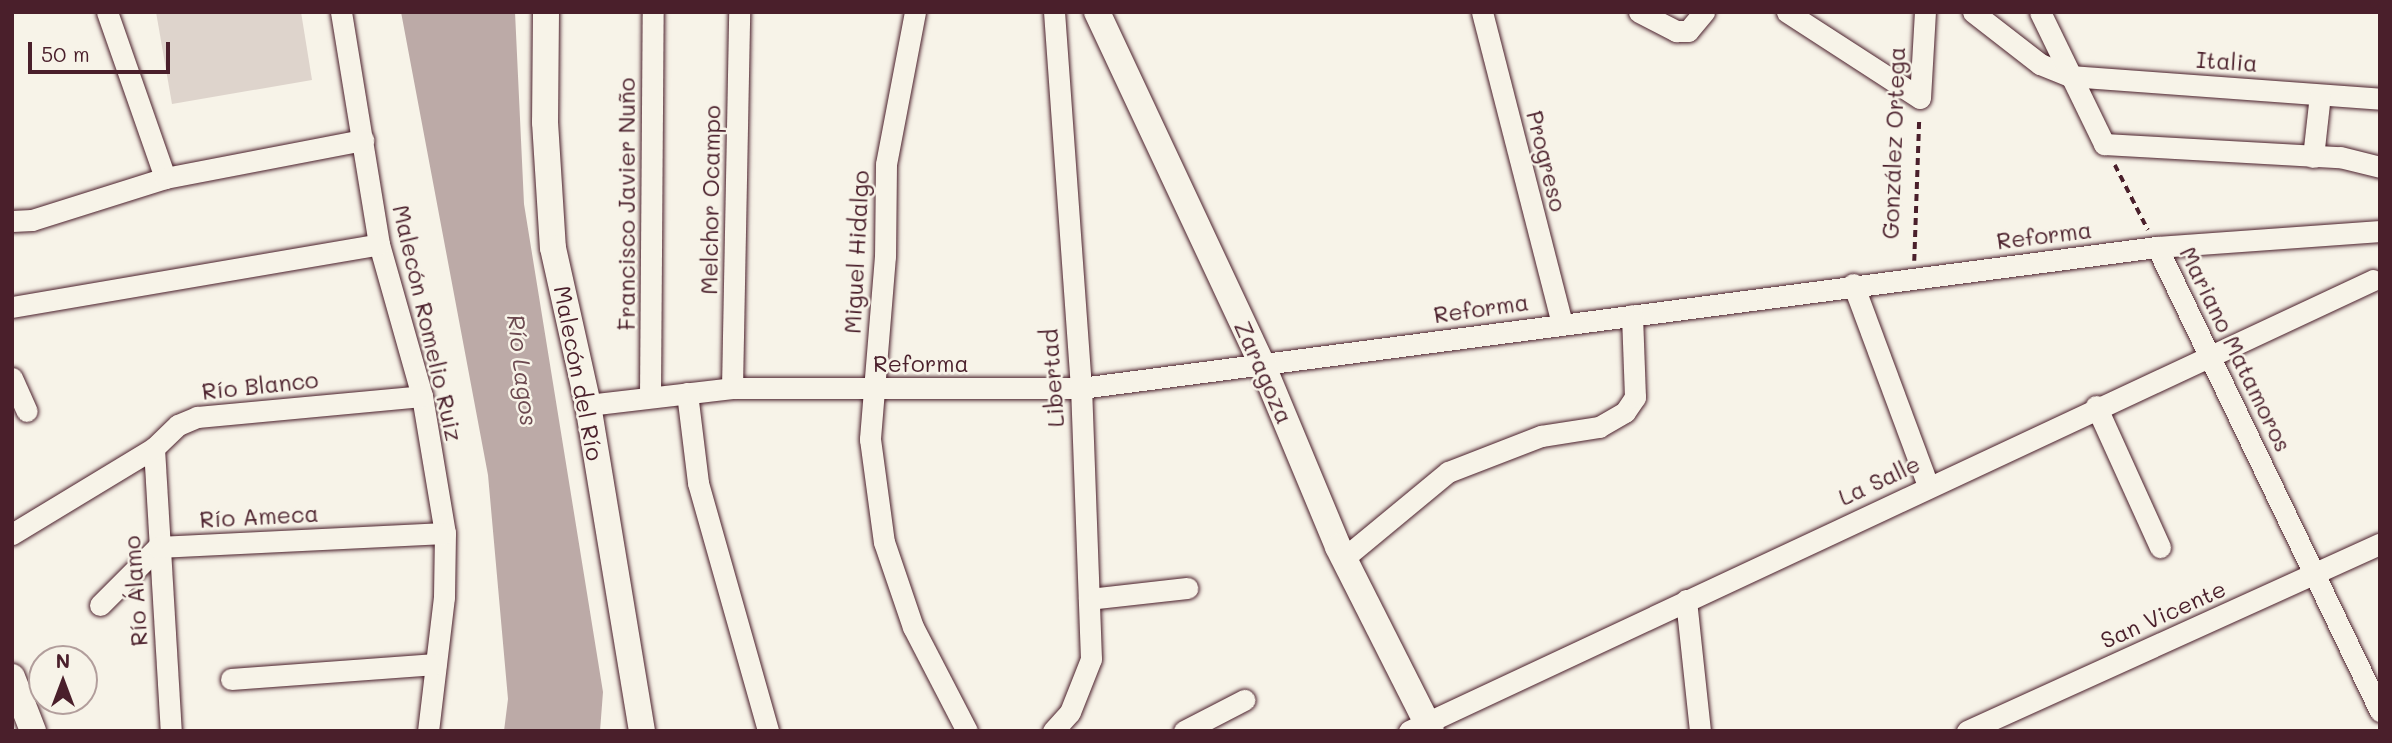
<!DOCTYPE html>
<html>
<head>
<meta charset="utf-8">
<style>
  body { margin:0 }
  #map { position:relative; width:2392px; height:743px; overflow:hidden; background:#f7f3e8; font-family:Mali,sans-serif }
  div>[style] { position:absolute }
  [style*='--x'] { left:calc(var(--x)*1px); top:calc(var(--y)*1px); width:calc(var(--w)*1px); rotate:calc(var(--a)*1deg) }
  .green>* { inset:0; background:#ded4cc }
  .water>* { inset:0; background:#bcaaa7 }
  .path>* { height:3.5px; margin-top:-1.75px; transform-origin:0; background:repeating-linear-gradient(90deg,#4a1f2b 0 7px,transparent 0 12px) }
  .roads { filter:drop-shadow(0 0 2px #4a1f2b) drop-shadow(0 0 2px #4a1f2b) }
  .minor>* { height:21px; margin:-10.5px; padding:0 10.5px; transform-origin:10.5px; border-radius:10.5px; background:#f7f3e8 }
  .tertiary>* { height:26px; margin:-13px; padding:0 13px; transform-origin:13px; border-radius:13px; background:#f7f3e8 }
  span { translate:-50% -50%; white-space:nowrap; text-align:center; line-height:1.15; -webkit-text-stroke:5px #f7f3e8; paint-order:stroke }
  .street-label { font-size:23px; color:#4a1f2b }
  .water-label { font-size:24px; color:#6c4950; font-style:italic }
  .frame { position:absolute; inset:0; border:14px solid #4a1f2b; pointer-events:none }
  .north { position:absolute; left:28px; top:645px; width:70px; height:70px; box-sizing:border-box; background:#f7f3e8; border:2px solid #b29e9c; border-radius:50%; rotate:0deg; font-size:19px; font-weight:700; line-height:28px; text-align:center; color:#4a1f2b }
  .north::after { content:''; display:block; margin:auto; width:24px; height:32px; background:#4a1f2b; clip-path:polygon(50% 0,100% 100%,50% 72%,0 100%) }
  .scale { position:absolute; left:28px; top:42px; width:142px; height:32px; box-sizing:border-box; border:4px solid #4a1f2b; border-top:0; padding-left:9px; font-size:21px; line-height:24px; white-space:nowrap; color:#4a1f2b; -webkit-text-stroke:5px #f7f3e8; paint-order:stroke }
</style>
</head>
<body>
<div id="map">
  <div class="green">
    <i style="clip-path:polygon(156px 12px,301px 12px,312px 80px,172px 104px)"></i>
  </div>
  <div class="water">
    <i style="clip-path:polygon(401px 12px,515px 12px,524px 204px,603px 692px,600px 731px,504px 731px,508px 699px,488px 475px)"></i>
  </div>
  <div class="path">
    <i style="--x:2115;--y:165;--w:73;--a:63.1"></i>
    <i style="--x:1914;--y:261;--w:143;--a:-88"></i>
  </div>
  <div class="roads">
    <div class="minor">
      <i style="--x:107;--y:12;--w:176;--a:70.7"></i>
      <i style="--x:341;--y:12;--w:235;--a:80.7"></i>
      <i style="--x:379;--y:244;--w:158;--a:74.2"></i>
      <i style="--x:422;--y:396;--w:139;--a:80.5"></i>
      <i style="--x:445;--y:533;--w:64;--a:90.9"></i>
      <i style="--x:444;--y:597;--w:135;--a:96.8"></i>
      <i style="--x:915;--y:12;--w:155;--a:100.8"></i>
      <i style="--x:886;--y:164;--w:92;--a:90.6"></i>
      <i style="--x:885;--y:256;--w:184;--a:94.7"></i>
      <i style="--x:870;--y:439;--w:104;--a:82.3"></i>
      <i style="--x:884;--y:542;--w:90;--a:71.2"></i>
      <i style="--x:913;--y:627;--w:117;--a:62.6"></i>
      <i style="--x:1482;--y:12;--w:322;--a:75.6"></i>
      <i style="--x:1639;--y:12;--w:42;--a:27.2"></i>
      <i style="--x:1676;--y:31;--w:12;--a:0"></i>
      <i style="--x:1688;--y:31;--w:25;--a:-50"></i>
      <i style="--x:1787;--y:12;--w:158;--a:32.9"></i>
      <i style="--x:1973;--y:12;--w:85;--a:37.8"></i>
      <i style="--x:2040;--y:64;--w:32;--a:22"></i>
      <i style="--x:2070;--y:76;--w:311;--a:4.2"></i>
      <i style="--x:2040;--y:12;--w:147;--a:64.1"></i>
      <i style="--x:2104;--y:144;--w:236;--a:3.2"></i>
      <i style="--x:2340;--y:157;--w:41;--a:14"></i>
      <i style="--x:1920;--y:98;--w:86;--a:-86.7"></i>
      <i style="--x:2313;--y:157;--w:62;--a:-83.6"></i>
      <i style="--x:12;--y:221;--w:20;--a:-3"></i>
      <i style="--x:32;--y:220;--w:139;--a:-17.5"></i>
      <i style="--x:165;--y:178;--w:202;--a:-10.9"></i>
      <i style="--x:2157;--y:247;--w:515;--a:64.33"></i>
      <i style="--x:1853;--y:284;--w:215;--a:69.6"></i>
      <i style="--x:12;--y:307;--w:372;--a:-9.7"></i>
      <i style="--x:12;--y:378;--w:36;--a:66"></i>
      <i style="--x:732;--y:388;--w:376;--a:-88.9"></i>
      <i style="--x:687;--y:393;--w:91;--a:83"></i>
      <i style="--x:698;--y:483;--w:258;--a:74.2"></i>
      <i style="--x:650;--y:396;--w:384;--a:-89.6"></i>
      <i style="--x:588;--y:405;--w:145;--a:-6.7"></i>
      <i style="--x:732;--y:388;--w:349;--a:0"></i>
      <i style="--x:1081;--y:388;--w:1085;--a:-7.47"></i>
      <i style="--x:2157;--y:247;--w:224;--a:-4.1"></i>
      <i style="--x:2096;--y:406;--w:155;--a:65.6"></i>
      <i style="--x:154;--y:448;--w:284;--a:86.6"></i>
      <i style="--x:12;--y:534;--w:166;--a:-31.2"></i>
      <i style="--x:154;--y:448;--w:33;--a:-44"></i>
      <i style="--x:178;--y:425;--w:21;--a:-23"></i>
      <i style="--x:197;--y:417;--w:226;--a:-5.3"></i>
      <i style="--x:1344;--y:558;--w:135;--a:-39.6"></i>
      <i style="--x:1448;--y:472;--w:100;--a:-21.2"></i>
      <i style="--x:1541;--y:436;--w:59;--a:-8.8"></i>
      <i style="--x:1599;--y:427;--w:30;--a:-30"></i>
      <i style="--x:1625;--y:412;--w:18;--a:-56"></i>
      <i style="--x:1635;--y:397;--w:82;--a:-92.1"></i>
      <i style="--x:1089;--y:599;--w:99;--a:-6.4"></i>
      <i style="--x:1686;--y:600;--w:132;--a:83.9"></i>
      <i style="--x:100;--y:605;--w:82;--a:-45"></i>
      <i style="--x:158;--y:547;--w:287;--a:-2.8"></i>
      <i style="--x:231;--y:679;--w:205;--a:-4.2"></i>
      <i style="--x:1053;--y:731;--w:25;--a:-48"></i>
      <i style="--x:1070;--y:712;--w:57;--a:-68.4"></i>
      <i style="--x:1091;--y:659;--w:271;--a:-92.1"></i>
      <i style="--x:1081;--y:388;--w:377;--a:-94.1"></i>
      <i style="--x:1184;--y:731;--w:68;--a:-27.3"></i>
      <i style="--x:1409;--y:731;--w:1064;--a:-25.07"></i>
      <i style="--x:1967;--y:731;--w:453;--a:-24.4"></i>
    </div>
    <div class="tertiary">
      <i style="--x:546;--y:12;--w:110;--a:90.5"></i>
      <i style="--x:545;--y:122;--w:126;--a:86.4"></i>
      <i style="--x:553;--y:248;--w:161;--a:77.4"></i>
      <i style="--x:588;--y:405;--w:330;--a:80.6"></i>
      <i style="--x:1097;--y:12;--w:389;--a:64.9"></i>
      <i style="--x:1262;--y:364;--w:198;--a:67.4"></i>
      <i style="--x:1338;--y:547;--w:206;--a:63.2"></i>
      <i style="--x:12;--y:677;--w:58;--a:68.7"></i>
    </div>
  </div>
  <div class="street-label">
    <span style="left:2227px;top:61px;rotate:4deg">Italia</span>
    <span style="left:1893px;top:143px;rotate:-88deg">González Ortega</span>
    <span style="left:1547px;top:161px;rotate:76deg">Progreso</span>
    <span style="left:710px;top:200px;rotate:-89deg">Melchor Ocampo</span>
    <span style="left:626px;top:204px;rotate:-90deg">Francisco Javier Nuño</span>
    <span style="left:2044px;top:235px;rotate:-7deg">Reforma</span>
    <span style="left:856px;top:252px;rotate:-87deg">Miguel Hidalgo</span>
    <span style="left:1481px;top:308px;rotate:-8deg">Reforma</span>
    <span style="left:428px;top:323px;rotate:77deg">Malecón Romelio Ruiz</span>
    <span style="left:2236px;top:349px;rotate:64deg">Mariano Matamoros</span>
    <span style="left:921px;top:363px">Reforma</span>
    <span style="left:1264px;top:372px;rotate:66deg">Zaragoza</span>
    <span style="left:579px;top:373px;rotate:79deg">Malecón del Río</span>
    <span style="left:1052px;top:378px;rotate:-94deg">Libertad</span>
    <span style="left:260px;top:385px;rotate:-6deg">Río Blanco</span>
    <span style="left:1879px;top:480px;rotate:-25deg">La Salle</span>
    <span style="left:259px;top:516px;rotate:-3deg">Río Ameca</span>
    <span style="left:135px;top:591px;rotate:-94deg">Río Álamo</span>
    <span style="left:2163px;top:614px;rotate:-24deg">San Vicente</span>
  </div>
  <div class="water-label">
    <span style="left:523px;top:370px;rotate:83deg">Río Lagos</span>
  </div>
  <div class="frame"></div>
  <div class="north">N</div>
  <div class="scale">50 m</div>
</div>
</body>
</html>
